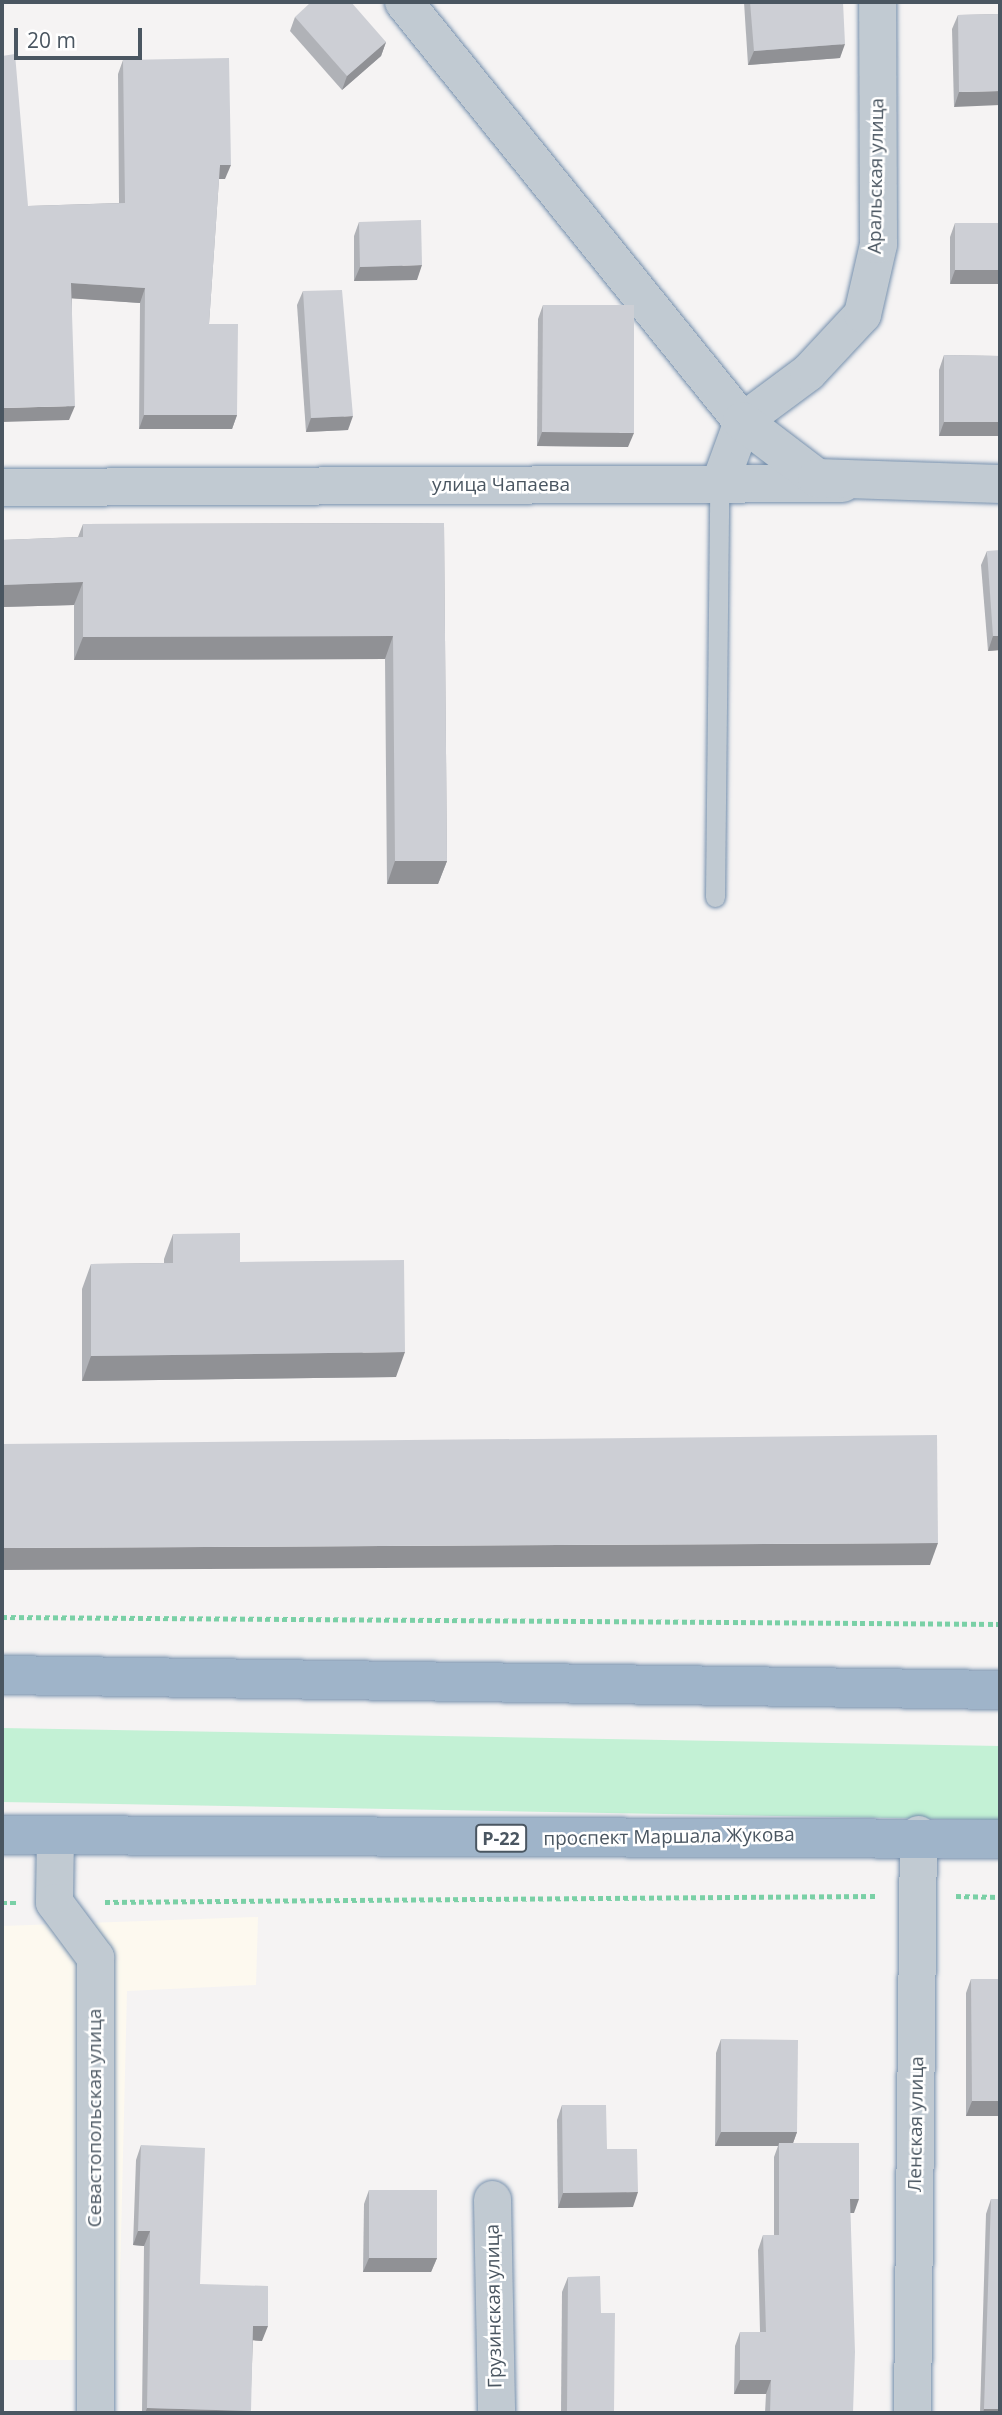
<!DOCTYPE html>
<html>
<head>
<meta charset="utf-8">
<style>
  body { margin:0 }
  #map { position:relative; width:1002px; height:2415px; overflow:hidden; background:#f5f3f3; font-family:"Open Sans",sans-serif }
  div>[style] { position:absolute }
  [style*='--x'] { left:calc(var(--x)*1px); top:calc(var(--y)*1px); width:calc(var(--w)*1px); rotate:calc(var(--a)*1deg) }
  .commercial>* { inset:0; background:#fdf9ef }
  .green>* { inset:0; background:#c3f1d5 }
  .path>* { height:4.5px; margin-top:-2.25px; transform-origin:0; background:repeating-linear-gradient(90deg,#7ad0a6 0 5px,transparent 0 8.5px) }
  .roads { filter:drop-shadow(0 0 2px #7690ad) drop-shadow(0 0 2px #7690ad) }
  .service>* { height:19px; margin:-9.5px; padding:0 9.5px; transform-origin:9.5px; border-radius:9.5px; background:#c1cad2 }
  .minor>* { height:37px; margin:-18.5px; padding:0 18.5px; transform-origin:18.5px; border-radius:18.5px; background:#c1cad2 }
  .tertiary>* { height:38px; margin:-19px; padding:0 19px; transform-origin:19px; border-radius:19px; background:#c1cad2 }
  .trunk>* { height:38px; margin:-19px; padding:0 19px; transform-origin:19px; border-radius:19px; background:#9fb4c9 }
  .wall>* { inset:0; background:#b0b2b7 }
  .shaded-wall>* { inset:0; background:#909195 }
  .building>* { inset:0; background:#cdcfd5 }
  span { translate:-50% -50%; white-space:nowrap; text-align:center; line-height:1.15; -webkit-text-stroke:5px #fff; paint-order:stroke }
  .shield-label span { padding:2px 5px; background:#fff; border:2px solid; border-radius:5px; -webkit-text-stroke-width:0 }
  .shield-label { font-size:18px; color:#4a5661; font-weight:700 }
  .street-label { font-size:19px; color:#4a5661 }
  .frame { position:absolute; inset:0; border:4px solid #4a5661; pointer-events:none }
  .scale { position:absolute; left:14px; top:28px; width:128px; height:32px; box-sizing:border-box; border:4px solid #4a5661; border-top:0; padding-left:9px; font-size:21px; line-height:24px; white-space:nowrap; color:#4a5661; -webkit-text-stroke:5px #fff; paint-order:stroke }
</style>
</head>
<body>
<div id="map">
  <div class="commercial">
    <i style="clip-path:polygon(258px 1917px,256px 1985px,127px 1991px,118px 2360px,2px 2360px,2px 1926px)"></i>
  </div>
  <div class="green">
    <i style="clip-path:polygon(2px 1728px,1000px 1746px,1000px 1820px,2px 1802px)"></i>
  </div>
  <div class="path">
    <i style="--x:2;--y:1617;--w:998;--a:0.4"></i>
    <i style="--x:956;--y:1896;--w:44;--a:1.3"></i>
    <i style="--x:105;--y:1902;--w:772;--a:-0.45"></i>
    <i style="--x:2;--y:1903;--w:14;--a:0"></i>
  </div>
  <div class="roads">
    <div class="service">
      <i style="--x:715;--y:897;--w:413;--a:-89.4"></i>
    </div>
    <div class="minor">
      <i style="--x:719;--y:484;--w:67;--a:-69.9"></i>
      <i style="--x:742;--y:421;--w:82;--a:-36.6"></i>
      <i style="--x:808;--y:372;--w:79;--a:-47"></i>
      <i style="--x:862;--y:314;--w:72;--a:-77.1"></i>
      <i style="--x:878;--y:244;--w:242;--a:-90.2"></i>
      <i style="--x:2;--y:487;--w:840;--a:-0.27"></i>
      <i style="--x:55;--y:1836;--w:66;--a:90.9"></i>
      <i style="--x:54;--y:1902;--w:69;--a:53.3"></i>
      <i style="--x:95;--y:1957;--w:456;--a:90"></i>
      <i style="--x:492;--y:2199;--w:214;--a:88.9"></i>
      <i style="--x:912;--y:2413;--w:579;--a:-89.41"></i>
    </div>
    <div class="tertiary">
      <i style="--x:404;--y:2;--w:538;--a:51.11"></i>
      <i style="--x:742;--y:421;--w:94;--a:37.2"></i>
      <i style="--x:817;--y:478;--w:183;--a:1.9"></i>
    </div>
    <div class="trunk">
      <i style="--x:2;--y:1675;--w:998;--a:0.86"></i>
      <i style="--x:2;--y:1835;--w:998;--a:0.23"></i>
    </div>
  </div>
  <div class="wall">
    <i style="clip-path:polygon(744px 2px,843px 2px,840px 58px,748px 65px)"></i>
    <i style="clip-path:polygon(1000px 14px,954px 107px,952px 29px,958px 15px)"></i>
    <i style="clip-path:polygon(295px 17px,386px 42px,381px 56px,342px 90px,290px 31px)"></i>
    <i style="clip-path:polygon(123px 60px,225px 179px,219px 179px,209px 324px,237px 415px,232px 429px,139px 429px,140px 303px,72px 298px,69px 420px,28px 206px,119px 203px,118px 74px)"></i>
    <i style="clip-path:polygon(359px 222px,417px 280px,354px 281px,354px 236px)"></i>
    <i style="clip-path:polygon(955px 223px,1000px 223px,950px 284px,950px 237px)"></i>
    <i style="clip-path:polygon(303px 291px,348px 430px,306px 432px,297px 305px)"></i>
    <i style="clip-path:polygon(543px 305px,628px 447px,537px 446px,538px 319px)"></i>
    <i style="clip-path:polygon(944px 355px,1000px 356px,1000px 436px,939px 436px,939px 370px)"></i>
    <i style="clip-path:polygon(444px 523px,447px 861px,438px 884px,387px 884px,385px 659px,74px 660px,74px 605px,2px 607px,2px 540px,78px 537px,83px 524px)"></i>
    <i style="clip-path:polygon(987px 551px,1000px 650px,988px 651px,981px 565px)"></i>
    <i style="clip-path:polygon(173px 1234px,240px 1262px,396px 1377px,82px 1381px,82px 1289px,91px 1264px,164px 1263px,164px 1259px)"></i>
    <i style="clip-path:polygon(971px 1979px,1000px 2116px,966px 2116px,966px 1993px)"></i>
    <i style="clip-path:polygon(721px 2039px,797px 2132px,793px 2143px,854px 2213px,850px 2213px,853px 2413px,765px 2413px,766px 2394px,734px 2394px,735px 2346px,740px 2332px,760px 2332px,758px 2250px,763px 2235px,774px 2235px,774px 2157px,778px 2146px,715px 2146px,716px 2053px)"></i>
    <i style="clip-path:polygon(562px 2105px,607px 2149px,633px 2207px,558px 2208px,557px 2120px)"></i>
    <i style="clip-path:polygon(141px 2145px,200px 2284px,262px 2341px,253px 2340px,250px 2413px,142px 2413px,144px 2246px,133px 2245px,136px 2160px)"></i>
    <i style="clip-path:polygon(369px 2190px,437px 2258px,431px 2272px,363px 2272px,364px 2204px)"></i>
    <i style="clip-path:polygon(991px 2199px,1000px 2413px,980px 2413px,986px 2214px)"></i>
    <i style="clip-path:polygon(568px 2277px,601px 2313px,614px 2413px,561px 2413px,562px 2292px)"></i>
  </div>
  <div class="shaded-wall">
    <i style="clip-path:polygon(386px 42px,381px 56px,342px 90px,347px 76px)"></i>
    <i style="clip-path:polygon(845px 44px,840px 58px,748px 65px,754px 51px)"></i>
    <i style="clip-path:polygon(1000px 91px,1000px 105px,954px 107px,959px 92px)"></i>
    <i style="clip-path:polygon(220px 165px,231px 165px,225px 179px,215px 179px)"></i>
    <i style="clip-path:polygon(422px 265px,417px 280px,354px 281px,360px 267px)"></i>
    <i style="clip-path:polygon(955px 270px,1000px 270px,1000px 284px,950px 284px)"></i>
    <i style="clip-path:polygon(71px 283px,145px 288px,140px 303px,66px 298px)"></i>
    <i style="clip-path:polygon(75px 406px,69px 420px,2px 422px,2px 408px)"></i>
    <i style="clip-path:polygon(144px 415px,237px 415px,232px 429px,139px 429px)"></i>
    <i style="clip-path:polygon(353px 416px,348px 430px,306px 432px,311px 418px)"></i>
    <i style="clip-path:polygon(944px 422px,1000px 422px,1000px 436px,939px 436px)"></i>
    <i style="clip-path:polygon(542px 432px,634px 433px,628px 447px,537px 446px)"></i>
    <i style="clip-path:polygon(83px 582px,74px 605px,2px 607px,2px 585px)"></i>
    <i style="clip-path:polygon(393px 636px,385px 659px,74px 660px,83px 637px)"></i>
    <i style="clip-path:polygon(993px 636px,1000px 636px,1000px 650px,988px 651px)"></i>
    <i style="clip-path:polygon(395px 861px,447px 861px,438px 884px,387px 884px)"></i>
    <i style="clip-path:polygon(405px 1352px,396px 1377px,82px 1381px,91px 1356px)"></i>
    <i style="clip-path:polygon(938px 1543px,930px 1565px,2px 1570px,2px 1548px)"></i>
    <i style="clip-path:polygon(972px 2101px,1000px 2101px,1000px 2116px,966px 2116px)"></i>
    <i style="clip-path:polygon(721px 2132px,797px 2132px,792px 2146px,779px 2143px,778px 2146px,715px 2146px)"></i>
    <i style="clip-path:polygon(638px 2192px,633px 2207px,558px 2208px,563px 2193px)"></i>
    <i style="clip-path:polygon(850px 2199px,859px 2199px,854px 2213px,845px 2213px)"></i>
    <i style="clip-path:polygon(138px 2231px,150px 2231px,144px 2246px,133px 2245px)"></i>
    <i style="clip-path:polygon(369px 2258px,437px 2258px,431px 2272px,363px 2272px)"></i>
    <i style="clip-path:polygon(253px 2326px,268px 2326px,262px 2341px,248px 2340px)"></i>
    <i style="clip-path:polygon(740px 2380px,771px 2380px,766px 2394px,734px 2394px)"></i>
    <i style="clip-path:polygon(147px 2408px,251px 2411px,250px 2413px,145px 2413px)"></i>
    <i style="clip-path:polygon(984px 2409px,1000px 2409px,1000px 2413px,983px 2413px)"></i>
  </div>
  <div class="building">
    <i style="clip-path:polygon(311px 2px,351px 2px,386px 42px,347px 76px,295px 17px)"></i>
    <i style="clip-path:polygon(750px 2px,843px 2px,845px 44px,754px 51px)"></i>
    <i style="clip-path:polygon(1000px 14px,1000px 91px,959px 92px,958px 15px)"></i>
    <i style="clip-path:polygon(15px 54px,28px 206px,125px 203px,123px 60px,229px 58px,231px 165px,220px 165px,209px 324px,238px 324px,237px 415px,144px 415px,145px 288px,71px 283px,75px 406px,2px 408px,2px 56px)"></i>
    <i style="clip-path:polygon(421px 220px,422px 265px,360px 267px,359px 222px)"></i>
    <i style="clip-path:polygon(955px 223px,1000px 223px,1000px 270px,955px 270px)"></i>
    <i style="clip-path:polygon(342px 290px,353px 416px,311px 418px,303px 291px)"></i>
    <i style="clip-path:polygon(543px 305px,634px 305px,634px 433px,542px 432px)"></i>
    <i style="clip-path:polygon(944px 355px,1000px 356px,1000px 422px,944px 422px)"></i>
    <i style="clip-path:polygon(444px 523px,447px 861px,395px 861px,393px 636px,83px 637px,83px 582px,2px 585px,2px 540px,83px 537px,83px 524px)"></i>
    <i style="clip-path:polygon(1000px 550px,1000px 636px,993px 636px,987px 551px)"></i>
    <i style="clip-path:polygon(240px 1233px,240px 1262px,404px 1260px,405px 1352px,91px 1356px,91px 1264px,173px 1263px,173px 1234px)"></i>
    <i style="clip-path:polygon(937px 1435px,938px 1543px,2px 1548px,2px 1444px)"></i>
    <i style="clip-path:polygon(971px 1979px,1000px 1979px,1000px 2101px,972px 2101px)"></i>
    <i style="clip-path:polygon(721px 2039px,798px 2040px,797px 2132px,721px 2132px)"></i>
    <i style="clip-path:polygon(562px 2105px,606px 2105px,607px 2149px,637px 2149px,638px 2192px,563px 2193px)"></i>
    <i style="clip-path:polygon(779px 2143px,859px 2143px,859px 2199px,850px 2199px,855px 2352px,853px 2413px,770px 2413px,771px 2380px,740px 2380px,740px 2332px,766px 2332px,763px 2235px,779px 2235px)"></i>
    <i style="clip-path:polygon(141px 2145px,205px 2148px,200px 2284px,268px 2286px,268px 2326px,253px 2326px,251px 2411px,147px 2408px,150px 2231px,138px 2231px)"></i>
    <i style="clip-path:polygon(369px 2190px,437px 2190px,437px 2258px,369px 2258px)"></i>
    <i style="clip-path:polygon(991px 2199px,1000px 2199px,1000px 2409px,984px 2409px)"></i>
    <i style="clip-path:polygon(600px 2276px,601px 2313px,615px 2313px,614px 2413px,567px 2413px,568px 2277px)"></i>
  </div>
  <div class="shield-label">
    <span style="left:501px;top:1838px">Р-22</span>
  </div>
  <div class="street-label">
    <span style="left:876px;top:176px;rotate:-89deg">Аральская улица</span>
    <span style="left:501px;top:485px">улица Чапаева</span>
    <span style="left:669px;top:1837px;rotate:-1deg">проспект Маршала Жукова</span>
    <span style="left:95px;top:2118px;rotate:-90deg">Севастопольская улица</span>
    <span style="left:916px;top:2124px;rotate:-89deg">Ленская улица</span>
    <span style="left:494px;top:2306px;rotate:-91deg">Грузинская улица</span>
  </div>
  <div class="frame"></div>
  <div class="scale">20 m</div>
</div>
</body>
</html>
